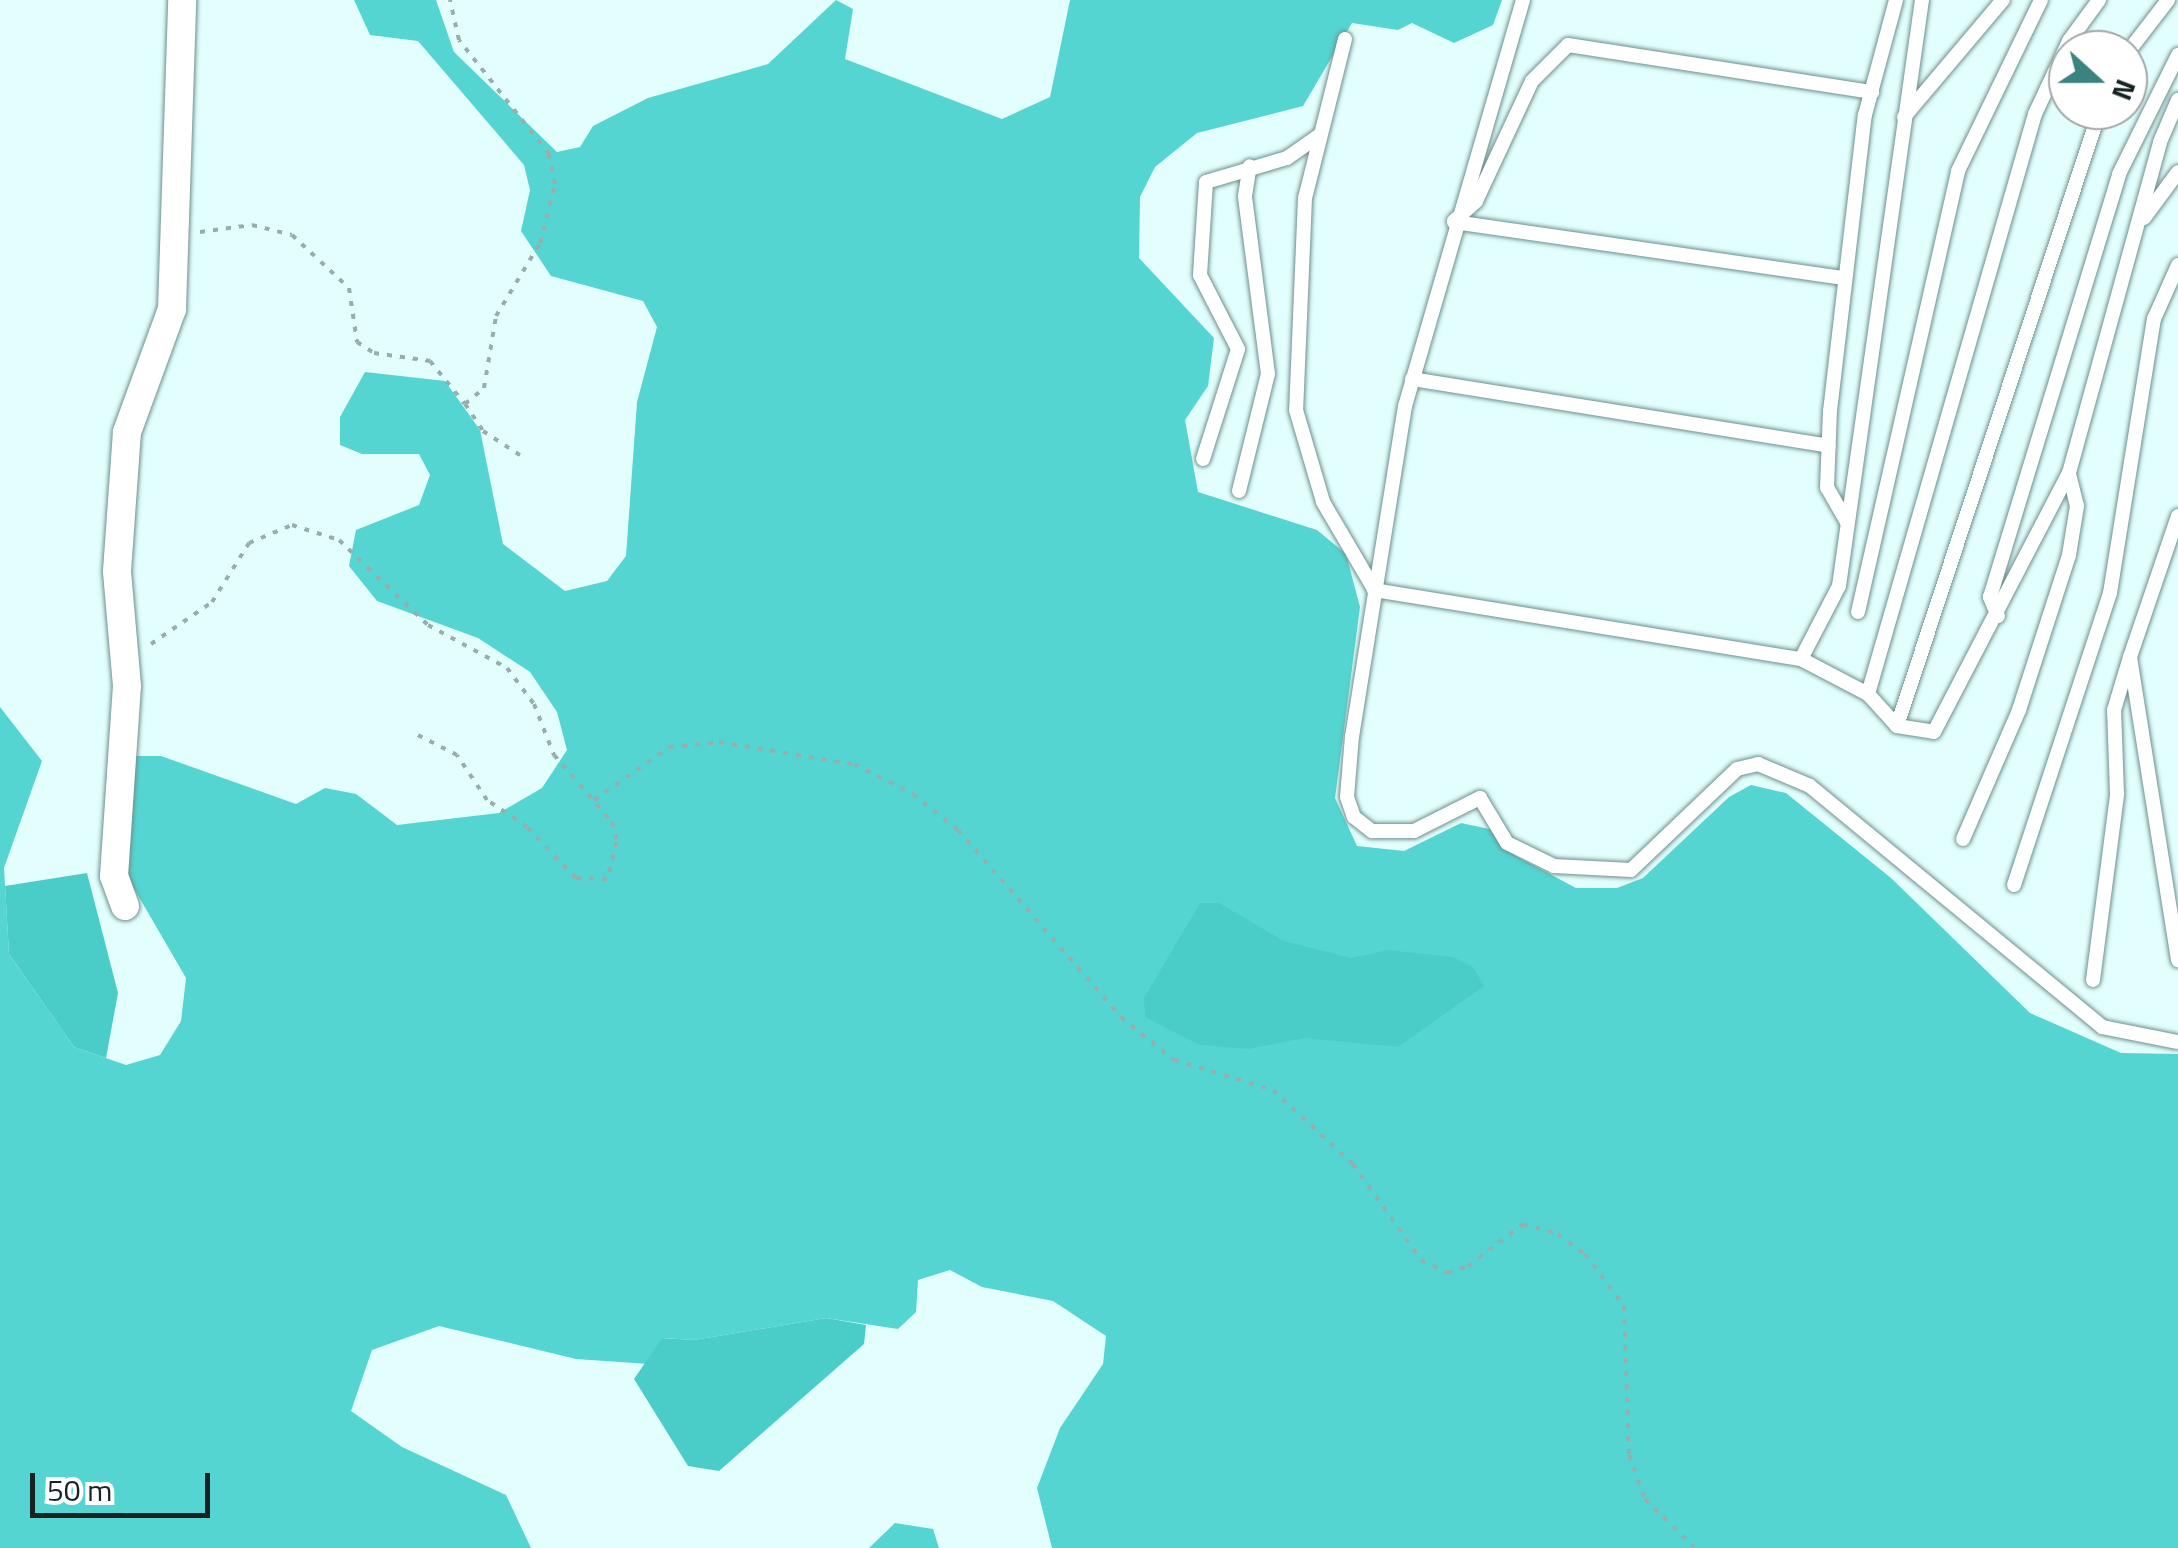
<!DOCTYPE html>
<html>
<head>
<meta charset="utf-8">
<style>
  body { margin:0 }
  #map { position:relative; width:2178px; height:1548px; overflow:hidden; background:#e2fffd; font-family:"Titillium Web",sans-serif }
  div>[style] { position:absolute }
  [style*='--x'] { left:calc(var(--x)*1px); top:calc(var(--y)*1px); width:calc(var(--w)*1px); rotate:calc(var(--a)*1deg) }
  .forest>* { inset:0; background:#54d5d1 }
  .water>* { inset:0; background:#4acdc9 }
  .path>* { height:4px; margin-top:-2px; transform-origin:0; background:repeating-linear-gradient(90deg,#96aeac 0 5px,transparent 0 13px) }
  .roads { filter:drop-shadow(0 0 2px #6e8f8d) drop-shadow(0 0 2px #6e8f8d) }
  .service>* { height:14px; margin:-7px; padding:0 7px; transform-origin:7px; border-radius:7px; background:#fff }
  .minor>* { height:28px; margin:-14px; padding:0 14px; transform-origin:14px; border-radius:14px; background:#fff }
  span { translate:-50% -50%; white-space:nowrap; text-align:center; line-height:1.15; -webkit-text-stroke:8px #fff; paint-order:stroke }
  .north { position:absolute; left:2048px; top:30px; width:100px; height:100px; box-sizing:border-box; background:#fff; border:2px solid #a2a7a7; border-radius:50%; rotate:111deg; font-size:28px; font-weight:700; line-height:40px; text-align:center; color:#162322 }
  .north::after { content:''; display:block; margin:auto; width:35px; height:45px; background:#3b8380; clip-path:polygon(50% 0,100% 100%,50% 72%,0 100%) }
  .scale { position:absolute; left:30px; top:1473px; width:180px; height:45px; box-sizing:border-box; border:5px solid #162322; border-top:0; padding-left:12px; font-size:30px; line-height:35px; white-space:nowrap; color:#162322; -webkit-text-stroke:8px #fff; paint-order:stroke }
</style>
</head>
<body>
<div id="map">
  <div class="forest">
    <i style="clip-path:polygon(354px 0,436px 0,454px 52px,557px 152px,580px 147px,593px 126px,648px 98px,768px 64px,836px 0,853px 9px,845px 59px,1002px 119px,1050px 97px,1070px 0,1502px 0,1493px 25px,1454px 43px,1412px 23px,1398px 30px,1352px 23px,1303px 106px,1197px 133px,1155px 167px,1140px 197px,1139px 258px,1214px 338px,1208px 386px,1185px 420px,1198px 492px,1317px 530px,1346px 554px,1360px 607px,1335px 798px,1357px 846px,1404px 851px,1461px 823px,1494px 830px,1514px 855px,1576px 888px,1617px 888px,1643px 878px,1729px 797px,1751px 785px,1786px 793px,1891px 878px,2030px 1013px,2121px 1053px,2178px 1054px,2178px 1548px,1052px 1548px,1037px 1488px,1060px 1428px,1103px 1364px,1106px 1336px,1053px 1301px,982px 1287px,950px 1270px,918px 1280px,916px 1312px,898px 1329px,826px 1318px,694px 1340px,663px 1338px,649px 1364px,576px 1359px,439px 1326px,372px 1350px,351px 1411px,402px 1447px,506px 1495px,531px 1548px,0 1548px,0 707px,42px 761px,4px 868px,9px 954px,74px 1047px,126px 1065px,160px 1055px,181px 1021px,186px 978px,114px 854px,106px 777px,124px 756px,161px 756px,296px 804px,325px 788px,356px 794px,397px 825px,499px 813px,542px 788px,567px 750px,557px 712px,530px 672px,478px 638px,377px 601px,349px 566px,356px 530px,419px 505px,430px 475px,419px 454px,362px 454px,340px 445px,340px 417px,365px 372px,445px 381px,480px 430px,503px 544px,565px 591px,607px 581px,626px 556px,637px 402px,657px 327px,643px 301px,551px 276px,521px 231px,530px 190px,524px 165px,418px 41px,370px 35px)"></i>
    <i style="clip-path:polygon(895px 1523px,933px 1529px,939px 1548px,869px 1548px)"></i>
  </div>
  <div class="water">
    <i style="clip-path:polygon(87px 873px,118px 993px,106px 1058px,74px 1047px,9px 954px,5px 886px)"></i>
    <i style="clip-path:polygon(1200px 903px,1219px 903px,1284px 941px,1351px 958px,1388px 950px,1453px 957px,1473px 967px,1484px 986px,1398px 1047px,1304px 1038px,1248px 1049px,1199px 1045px,1145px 1017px,1144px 998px)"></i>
    <i style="clip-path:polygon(826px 1318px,866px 1325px,864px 1344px,719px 1471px,688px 1466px,634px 1379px,662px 1338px,694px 1340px)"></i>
  </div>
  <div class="path">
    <i style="--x:200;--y:232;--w:52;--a:-7.7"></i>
    <i style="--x:252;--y:225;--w:41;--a:14"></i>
    <i style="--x:292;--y:235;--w:78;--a:42.9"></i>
    <i style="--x:349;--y:288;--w:55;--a:81.6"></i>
    <i style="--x:357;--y:342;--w:20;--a:33"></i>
    <i style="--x:374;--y:353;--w:57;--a:8.1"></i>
    <i style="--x:430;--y:361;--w:55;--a:50.9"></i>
    <i style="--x:465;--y:404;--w:25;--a:-40"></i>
    <i style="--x:484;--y:388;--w:73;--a:-80.5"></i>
    <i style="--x:496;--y:316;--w:85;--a:-58.9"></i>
    <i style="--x:540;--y:243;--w:61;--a:-75.7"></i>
    <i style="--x:555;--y:184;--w:31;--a:-101"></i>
    <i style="--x:549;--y:154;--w:145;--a:-128.3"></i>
    <i style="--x:459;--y:40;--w:41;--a:-102.7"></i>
    <i style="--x:465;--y:404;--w:32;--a:56"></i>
    <i style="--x:483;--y:431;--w:51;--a:33.1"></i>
    <i style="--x:151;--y:644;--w:74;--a:-34.5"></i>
    <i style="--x:212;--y:602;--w:70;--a:-57.9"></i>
    <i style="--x:249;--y:543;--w:47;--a:-22.7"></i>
    <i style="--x:292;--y:525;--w:49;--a:17.7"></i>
    <i style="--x:339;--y:540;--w:123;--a:43.7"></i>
    <i style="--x:428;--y:625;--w:90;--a:28.6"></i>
    <i style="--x:507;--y:668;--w:45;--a:53.1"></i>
    <i style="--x:534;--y:704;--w:55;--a:68.6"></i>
    <i style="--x:554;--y:755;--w:89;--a:49.1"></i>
    <i style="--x:612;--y:822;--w:21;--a:76"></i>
    <i style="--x:617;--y:842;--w:38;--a:105"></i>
    <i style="--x:607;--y:879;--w:31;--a:-178"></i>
    <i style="--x:576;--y:878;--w:71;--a:-133.9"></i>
    <i style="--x:527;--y:827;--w:48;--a:-146"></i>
    <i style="--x:487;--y:800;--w:54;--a:-123.7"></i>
    <i style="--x:457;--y:755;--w:44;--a:-152.9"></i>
    <i style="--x:594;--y:800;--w:92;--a:-35.2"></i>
    <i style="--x:669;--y:747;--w:50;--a:-5.7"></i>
    <i style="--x:719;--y:742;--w:137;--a:9.3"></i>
    <i style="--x:854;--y:764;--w:66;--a:27"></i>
    <i style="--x:913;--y:794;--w:58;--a:38.7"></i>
    <i style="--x:958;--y:830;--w:248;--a:48.9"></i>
    <i style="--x:1121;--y:1017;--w:68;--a:39.1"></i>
    <i style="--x:1174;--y:1060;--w:103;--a:16.9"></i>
    <i style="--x:1273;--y:1090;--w:109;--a:42.8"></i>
    <i style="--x:1353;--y:1164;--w:118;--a:54.7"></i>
    <i style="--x:1421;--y:1260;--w:30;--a:26"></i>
    <i style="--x:1448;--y:1273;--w:21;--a:-19"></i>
    <i style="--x:1468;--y:1266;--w:69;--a:-37.4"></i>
    <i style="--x:1523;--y:1224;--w:36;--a:16"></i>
    <i style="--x:1558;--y:1234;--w:34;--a:37"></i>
    <i style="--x:1585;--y:1254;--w:65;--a:53.1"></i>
    <i style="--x:1624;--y:1306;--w:149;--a:88.1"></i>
    <i style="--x:1629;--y:1455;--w:47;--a:70"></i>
    <i style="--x:1645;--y:1499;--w:70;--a:44.4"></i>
  </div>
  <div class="roads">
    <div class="service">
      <i style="--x:1523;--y:0;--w:423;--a:106.2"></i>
      <i style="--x:1405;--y:406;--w:334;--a:99.1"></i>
      <i style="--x:1352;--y:736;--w:61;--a:94.7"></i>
      <i style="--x:1347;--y:797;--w:21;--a:71"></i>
      <i style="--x:1354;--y:817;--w:23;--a:38"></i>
      <i style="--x:1372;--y:831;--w:42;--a:0"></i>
      <i style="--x:1414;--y:831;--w:74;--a:-26.6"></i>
      <i style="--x:1480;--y:798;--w:52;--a:59"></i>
      <i style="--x:1507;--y:843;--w:52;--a:26.1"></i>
      <i style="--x:1554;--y:866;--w:77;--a:3"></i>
      <i style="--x:1631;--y:870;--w:146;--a:-43.6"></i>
      <i style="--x:1737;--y:769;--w:22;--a:-13"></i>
      <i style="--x:1758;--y:764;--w:56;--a:22.9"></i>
      <i style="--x:1810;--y:786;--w:379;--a:39.5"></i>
      <i style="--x:2102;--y:1027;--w:77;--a:11.2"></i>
      <i style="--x:1345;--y:39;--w:164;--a:104.1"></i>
      <i style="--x:1305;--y:198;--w:212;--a:92.4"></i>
      <i style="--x:1296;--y:410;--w:96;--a:73.6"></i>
      <i style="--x:1323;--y:502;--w:101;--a:59.6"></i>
      <i style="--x:2128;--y:52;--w:66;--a:-52.4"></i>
      <i style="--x:1904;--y:117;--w:153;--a:-49.8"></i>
      <i style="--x:2144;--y:218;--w:57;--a:-53.5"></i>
      <i style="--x:1454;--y:221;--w:30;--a:-42"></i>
      <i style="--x:1476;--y:201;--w:132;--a:-65"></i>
      <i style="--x:1532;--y:81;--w:51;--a:-45"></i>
      <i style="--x:1568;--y:45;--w:308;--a:8.8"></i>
      <i style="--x:1454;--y:222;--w:394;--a:8.2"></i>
      <i style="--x:1412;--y:379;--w:422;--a:9.1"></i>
      <i style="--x:1203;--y:459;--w:115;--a:-72.3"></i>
      <i style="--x:1238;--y:349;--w:83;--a:-117.2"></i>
      <i style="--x:1200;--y:275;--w:93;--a:-86.3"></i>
      <i style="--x:1206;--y:182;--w:84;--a:-16.5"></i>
      <i style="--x:1287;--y:158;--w:40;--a:-34.9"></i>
      <i style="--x:1239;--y:491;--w:121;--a:-76.1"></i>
      <i style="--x:1268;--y:374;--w:179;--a:-97.4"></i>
      <i style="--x:1245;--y:196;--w:30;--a:-81"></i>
      <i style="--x:2178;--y:516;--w:149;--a:108.8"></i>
      <i style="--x:2130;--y:657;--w:307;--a:81"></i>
      <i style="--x:1847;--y:522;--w:39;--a:-120"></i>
      <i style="--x:1827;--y:488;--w:77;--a:-87.8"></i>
      <i style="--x:1830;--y:411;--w:298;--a:-83.3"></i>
      <i style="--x:1865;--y:115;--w:119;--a:-74.9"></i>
      <i style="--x:1374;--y:590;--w:433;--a:9.2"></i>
      <i style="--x:1801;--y:659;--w:76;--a:27.6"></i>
      <i style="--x:1868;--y:694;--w:43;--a:47.8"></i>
      <i style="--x:1897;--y:726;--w:37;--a:9"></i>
      <i style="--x:1934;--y:732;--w:292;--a:-62.5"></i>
      <i style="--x:2069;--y:473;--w:343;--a:-74.6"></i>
      <i style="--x:2160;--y:142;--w:46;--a:-66.8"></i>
      <i style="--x:1858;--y:612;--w:452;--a:-77.2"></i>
      <i style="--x:1958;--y:171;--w:190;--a:-64.1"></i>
      <i style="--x:1998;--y:616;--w:21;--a:-113"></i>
      <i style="--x:1990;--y:597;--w:442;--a:-73"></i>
      <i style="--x:2119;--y:174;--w:133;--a:-63.6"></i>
      <i style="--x:1801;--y:659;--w:82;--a:-62.5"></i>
      <i style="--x:1839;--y:586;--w:592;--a:-81.94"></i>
      <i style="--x:1868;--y:694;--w:604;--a:-73.94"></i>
      <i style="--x:2035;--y:114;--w:81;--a:-65"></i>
      <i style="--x:2069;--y:41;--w:51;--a:-53.8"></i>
      <i style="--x:1897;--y:726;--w:649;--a:-71.76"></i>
      <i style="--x:1963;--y:839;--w:141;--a:-66.5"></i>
      <i style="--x:2019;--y:710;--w:163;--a:-72.1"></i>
      <i style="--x:2069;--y:555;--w:50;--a:-80.7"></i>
      <i style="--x:2077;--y:506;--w:34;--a:-104"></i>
      <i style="--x:2014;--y:885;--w:307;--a:-71.8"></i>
      <i style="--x:2110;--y:593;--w:278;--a:-80.9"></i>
      <i style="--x:2154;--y:319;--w:59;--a:-66"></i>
      <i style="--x:2093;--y:980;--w:188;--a:-82.6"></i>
      <i style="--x:2117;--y:794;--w:84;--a:-92"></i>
      <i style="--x:2114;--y:710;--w:55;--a:-73.2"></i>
    </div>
    <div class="minor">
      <i style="--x:125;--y:906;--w:32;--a:-110"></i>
      <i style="--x:114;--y:876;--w:190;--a:-86.1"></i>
      <i style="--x:127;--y:686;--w:115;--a:-95"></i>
      <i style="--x:117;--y:571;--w:139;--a:-85.9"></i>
      <i style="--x:127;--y:432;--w:131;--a:-69.9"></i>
      <i style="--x:172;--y:309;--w:309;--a:-88.1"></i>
    </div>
  </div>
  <div class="north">N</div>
  <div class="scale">50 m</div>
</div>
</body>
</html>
